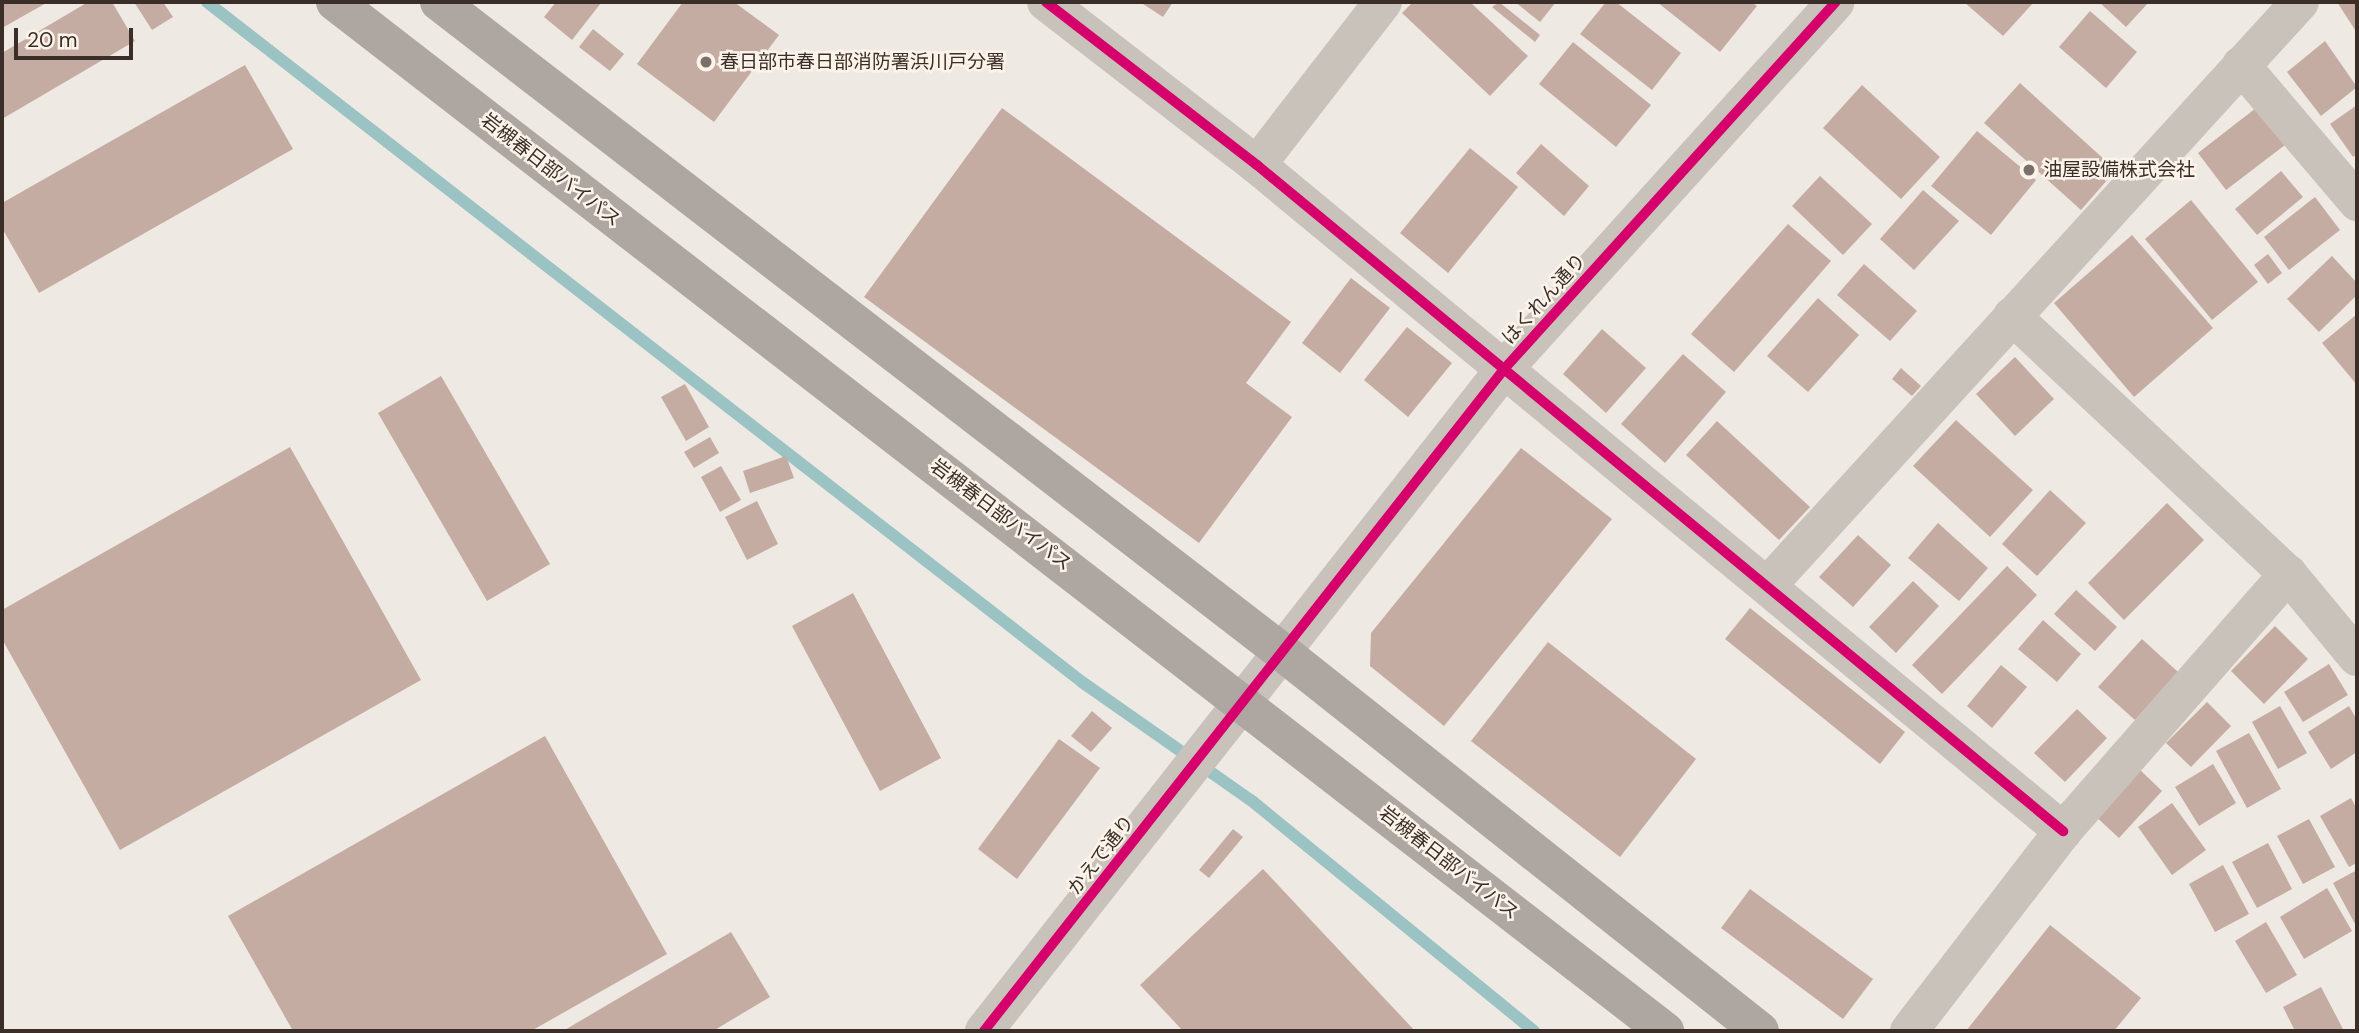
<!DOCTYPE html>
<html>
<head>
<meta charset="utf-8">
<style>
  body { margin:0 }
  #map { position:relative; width:2359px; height:1033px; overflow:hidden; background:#efe9e3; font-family:"DM Sans","Noto Sans JP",sans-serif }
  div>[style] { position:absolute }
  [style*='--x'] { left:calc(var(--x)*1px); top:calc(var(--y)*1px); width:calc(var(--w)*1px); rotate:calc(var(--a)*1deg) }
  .stream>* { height:12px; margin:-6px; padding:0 6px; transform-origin:6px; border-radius:6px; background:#9cc3c4 }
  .building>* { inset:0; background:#c5aca2 }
  .minor>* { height:38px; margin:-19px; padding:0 19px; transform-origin:19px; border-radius:19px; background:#c9c2bb }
  .tertiary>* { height:38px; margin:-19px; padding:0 19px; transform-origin:19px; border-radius:19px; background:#c9c2bb }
  .trunk>* { height:38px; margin:-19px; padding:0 19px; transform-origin:19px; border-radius:19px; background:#aea7a1 }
  .cycleway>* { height:10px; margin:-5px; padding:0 5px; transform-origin:5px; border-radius:5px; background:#d6006c }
  .dots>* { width:19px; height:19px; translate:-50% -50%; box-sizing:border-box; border:4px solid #fcf4ea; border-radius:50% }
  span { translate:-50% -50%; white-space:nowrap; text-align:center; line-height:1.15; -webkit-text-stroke:5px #fcf4ea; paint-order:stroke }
  .poi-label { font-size:19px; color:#3b2e28 }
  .left { translate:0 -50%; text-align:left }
  .street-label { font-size:19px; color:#3b2e28 }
  .frame { position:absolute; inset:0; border:4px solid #3b2e28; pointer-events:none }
  .scale { position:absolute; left:14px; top:28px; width:119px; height:32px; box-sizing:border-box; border:4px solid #3b2e28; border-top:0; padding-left:9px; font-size:21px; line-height:24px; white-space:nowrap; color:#3b2e28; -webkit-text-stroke:5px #fcf4ea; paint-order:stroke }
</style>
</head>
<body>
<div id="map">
  <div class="stream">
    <i style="--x:207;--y:2;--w:1108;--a:37.85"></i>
    <i style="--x:1082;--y:682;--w:208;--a:35"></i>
    <i style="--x:1252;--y:801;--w:364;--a:39.2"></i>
  </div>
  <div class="building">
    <i style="clip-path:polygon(2px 2px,48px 2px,2px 28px)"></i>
    <i style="clip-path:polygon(88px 2px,112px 2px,135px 41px,2px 119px,2px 53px)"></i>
    <i style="clip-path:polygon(134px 2px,163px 2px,173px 17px,152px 30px)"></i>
    <i style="clip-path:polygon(556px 2px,599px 2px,601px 3px,572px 40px,544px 17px)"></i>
    <i style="clip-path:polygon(683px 2px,734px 2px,779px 35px,714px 122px,637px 64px)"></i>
    <i style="clip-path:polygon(1140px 2px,1173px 2px,1163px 17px)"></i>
    <i style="clip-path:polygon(1413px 2px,1470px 2px,1528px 56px,1490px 96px,1402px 13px)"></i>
    <i style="clip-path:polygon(1499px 2px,1540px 35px,1535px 42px,1492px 7px)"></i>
    <i style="clip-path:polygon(1515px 2px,1556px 2px,1540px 22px)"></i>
    <i style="clip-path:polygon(1606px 2px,1616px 2px,1681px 53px,1652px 90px,1580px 34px)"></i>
    <i style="clip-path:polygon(1657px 2px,1751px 2px,1757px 6px,1720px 52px)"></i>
    <i style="clip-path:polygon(1964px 2px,2034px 2px,2003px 36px)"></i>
    <i style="clip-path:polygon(2099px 2px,2149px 2px,2126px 27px)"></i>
    <i style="clip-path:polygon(2337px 2px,2357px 2px,2357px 33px)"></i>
    <i style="clip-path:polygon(2090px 11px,2137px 52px,2106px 88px,2059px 47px)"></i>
    <i style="clip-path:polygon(593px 29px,624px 54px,610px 71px,579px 47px)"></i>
    <i style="clip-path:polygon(2325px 41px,2357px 87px,2321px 116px,2287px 72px)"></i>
    <i style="clip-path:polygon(1573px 42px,1651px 105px,1616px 147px,1539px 84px)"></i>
    <i style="clip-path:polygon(245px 65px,293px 149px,39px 293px,2px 228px,2px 203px)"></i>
    <i style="clip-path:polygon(2020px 83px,2116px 170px,2081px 210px,1984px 123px)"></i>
    <i style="clip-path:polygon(1862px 85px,1940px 157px,1901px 199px,1823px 128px)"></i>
    <i style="clip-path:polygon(2357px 105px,2357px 154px,2353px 157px,2330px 124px)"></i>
    <i style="clip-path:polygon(1002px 108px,1291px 322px,1246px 383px,1292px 417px,1199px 543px,864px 297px)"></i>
    <i style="clip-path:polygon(2256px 108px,2285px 145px,2226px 190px,2198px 153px)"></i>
    <i style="clip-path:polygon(1977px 131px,2036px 180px,1991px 235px,1931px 186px)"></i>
    <i style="clip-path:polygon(1541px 144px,1589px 186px,1564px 216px,1516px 173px)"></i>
    <i style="clip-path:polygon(1470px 148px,1518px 187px,1448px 273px,1400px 233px)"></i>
    <i style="clip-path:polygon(2281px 171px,2303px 197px,2257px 235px,2235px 209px)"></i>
    <i style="clip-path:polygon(1820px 176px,1872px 224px,1843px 255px,1792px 206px)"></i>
    <i style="clip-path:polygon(1923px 190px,1959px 221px,1914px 270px,1880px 239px)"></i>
    <i style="clip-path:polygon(2315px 197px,2340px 230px,2289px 270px,2264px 237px)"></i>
    <i style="clip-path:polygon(2191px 200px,2258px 282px,2212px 320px,2145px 239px)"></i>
    <i style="clip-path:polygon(1788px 224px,1831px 261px,1734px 372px,1691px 334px)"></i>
    <i style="clip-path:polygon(2132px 235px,2213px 328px,2134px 397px,2054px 303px)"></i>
    <i style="clip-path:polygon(2268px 254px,2282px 273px,2268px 284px,2254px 265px)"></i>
    <i style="clip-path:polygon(2332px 256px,2357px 283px,2357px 295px,2319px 332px,2287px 299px)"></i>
    <i style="clip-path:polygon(1864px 264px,1917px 311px,1890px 341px,1837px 295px)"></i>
    <i style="clip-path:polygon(1351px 278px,1390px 308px,1340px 373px,1302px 343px)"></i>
    <i style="clip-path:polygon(1818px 298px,1859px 335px,1808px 392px,1767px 356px)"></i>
    <i style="clip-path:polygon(2357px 314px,2357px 385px,2322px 343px)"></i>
    <i style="clip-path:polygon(1407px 327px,1452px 363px,1408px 417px,1364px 380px)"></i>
    <i style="clip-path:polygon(1602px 329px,1646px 368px,1606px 413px,1563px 374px)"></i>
    <i style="clip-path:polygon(1683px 354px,1726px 392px,1665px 463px,1621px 424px)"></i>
    <i style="clip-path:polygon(2015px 357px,2054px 399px,2015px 436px,1976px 394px)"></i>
    <i style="clip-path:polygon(1901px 368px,1921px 386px,1912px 396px,1892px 379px)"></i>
    <i style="clip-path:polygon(441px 376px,550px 564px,487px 601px,378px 413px)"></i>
    <i style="clip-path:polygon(685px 384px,709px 427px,686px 441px,661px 397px)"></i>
    <i style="clip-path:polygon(1956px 420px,2033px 490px,1990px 537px,1913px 466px)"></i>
    <i style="clip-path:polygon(1717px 421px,1810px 507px,1779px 540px,1686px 455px)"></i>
    <i style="clip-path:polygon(710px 437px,719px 453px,694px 468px,684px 452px)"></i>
    <i style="clip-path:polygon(290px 447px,421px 680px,120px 850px,2px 639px,2px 610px)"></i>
    <i style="clip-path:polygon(1521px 448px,1612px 519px,1444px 726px,1370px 666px,1371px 633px)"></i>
    <i style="clip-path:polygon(786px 456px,794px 478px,750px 493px,743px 471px)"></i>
    <i style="clip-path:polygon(721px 466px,741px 500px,720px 512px,701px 477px)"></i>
    <i style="clip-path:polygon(2050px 490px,2086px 523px,2037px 576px,2002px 544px)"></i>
    <i style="clip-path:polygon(757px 501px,778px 544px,747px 560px,725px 517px)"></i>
    <i style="clip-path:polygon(2167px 503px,2204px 540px,2124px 620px,2088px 583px)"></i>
    <i style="clip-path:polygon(1938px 523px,1988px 568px,1959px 601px,1908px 558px)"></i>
    <i style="clip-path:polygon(1858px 535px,1891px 565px,1853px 607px,1819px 577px)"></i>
    <i style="clip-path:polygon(2007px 566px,2037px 595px,1942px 694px,1912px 665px)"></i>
    <i style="clip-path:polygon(1913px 581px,1939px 606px,1896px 653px,1869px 627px)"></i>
    <i style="clip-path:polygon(2076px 590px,2117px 627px,2095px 651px,2054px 614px)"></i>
    <i style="clip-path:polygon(853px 593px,941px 758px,880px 791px,792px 626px)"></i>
    <i style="clip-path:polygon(1750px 608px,1905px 732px,1880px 764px,1725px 639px)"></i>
    <i style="clip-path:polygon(2043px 620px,2081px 654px,2057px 682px,2018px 649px)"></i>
    <i style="clip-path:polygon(2275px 626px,2308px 659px,2264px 704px,2231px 671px)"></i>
    <i style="clip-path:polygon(2142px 639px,2178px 672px,2135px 720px,2098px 687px)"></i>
    <i style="clip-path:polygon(1548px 642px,1696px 759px,1620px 857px,1471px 741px)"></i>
    <i style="clip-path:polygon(2329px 664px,2348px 695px,2303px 722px,2284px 692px)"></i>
    <i style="clip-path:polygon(2001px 665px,2027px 687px,1992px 728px,1967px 706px)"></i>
    <i style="clip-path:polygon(2207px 702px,2231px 726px,2191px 767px,2166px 743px)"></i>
    <i style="clip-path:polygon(2280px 706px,2307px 753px,2278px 769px,2252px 722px)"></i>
    <i style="clip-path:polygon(2349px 706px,2357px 720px,2357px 752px,2331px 769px,2308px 732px)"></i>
    <i style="clip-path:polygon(2077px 709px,2107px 738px,2065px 782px,2034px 753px)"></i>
    <i style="clip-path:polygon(1092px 711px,1112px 728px,1091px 752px,1071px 736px)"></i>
    <i style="clip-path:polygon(2249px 733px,2281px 789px,2247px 808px,2216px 751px)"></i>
    <i style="clip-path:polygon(545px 736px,667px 954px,531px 1031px,293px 1031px,228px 916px)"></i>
    <i style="clip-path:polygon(1059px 739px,1100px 768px,1017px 879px,978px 849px)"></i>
    <i style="clip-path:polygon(2213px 764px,2236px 803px,2199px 826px,2175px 787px)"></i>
    <i style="clip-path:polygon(2136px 766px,2162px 791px,2119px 838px,2092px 813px)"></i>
    <i style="clip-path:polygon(2351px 798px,2357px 809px,2357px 863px,2349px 867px,2320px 816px)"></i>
    <i style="clip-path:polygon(2172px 803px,2206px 850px,2172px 875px,2138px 827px)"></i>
    <i style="clip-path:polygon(2309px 819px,2335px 867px,2303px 884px,2277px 836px)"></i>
    <i style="clip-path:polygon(1233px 829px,1243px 837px,1209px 878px,1199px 870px)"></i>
    <i style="clip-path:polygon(2268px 843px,2292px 889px,2257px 908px,2232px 862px)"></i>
    <i style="clip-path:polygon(2223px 865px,2249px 914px,2215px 932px,2189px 884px)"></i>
    <i style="clip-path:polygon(1263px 869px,1415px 1031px,1183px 1031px,1140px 985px)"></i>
    <i style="clip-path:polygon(2357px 870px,2357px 923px,2355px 924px,2333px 883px)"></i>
    <i style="clip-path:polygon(2327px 888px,2352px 931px,2304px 959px,2280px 917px)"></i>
    <i style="clip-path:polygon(1750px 889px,1873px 979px,1843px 1019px,1721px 928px)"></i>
    <i style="clip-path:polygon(2266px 922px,2297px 975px,2266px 993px,2235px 941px)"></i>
    <i style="clip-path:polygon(2050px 925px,2141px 998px,2114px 1031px,1966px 1031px)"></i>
    <i style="clip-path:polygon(731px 932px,770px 997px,713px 1031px,563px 1031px)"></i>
    <i style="clip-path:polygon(2321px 987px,2344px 1031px,2295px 1031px,2283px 1007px)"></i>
  </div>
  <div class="minor">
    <i style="--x:1046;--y:2;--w:267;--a:37.7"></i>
    <i style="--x:1257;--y:165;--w:1046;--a:39.57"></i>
    <i style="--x:2241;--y:65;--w:180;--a:49.7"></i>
    <i style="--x:1257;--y:165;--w:206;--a:-52.3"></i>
    <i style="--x:2012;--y:316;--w:378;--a:43.1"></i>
    <i style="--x:2288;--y:574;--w:108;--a:50.3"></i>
    <i style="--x:1768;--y:585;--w:789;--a:-47.62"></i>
    <i style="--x:1909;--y:1031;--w:252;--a:-52.4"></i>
    <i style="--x:2063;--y:831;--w:342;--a:-48.8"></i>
  </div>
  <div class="tertiary">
    <i style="--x:984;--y:1031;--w:843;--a:-51.84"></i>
    <i style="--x:1505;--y:368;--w:493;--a:-47.9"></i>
  </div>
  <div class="trunk">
    <i style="--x:335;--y:2;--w:1682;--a:37.73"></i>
    <i style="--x:439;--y:2;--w:1064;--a:37.63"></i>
    <i style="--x:1282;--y:652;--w:610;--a:38.41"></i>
  </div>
  <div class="cycleway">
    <i style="--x:1046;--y:2;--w:267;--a:37.7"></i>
    <i style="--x:1257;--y:165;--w:1046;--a:39.57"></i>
    <i style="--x:984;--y:1031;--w:843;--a:-51.84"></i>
    <i style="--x:1505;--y:368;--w:493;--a:-47.9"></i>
  </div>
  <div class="dots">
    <i style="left:706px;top:62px;background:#7a6f69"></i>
    <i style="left:2029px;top:170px;background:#7a6f69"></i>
  </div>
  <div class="poi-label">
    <span class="left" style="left:720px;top:62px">春日部市春日部消防署浜川戸分署</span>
    <span class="left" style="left:2043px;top:170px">油屋設備株式会社</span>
  </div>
  <div class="street-label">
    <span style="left:551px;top:170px;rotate:38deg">岩槻春日部バイパス</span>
    <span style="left:1544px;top:299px;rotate:-48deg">はくれん通り</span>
    <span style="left:1001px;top:515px;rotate:37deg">岩槻春日部バイパス</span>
    <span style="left:1101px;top:855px;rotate:-52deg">かえで通り</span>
    <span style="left:1449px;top:863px;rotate:38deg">岩槻春日部バイパス</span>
  </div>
  <div class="frame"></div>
  <div class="scale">20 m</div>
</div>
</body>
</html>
